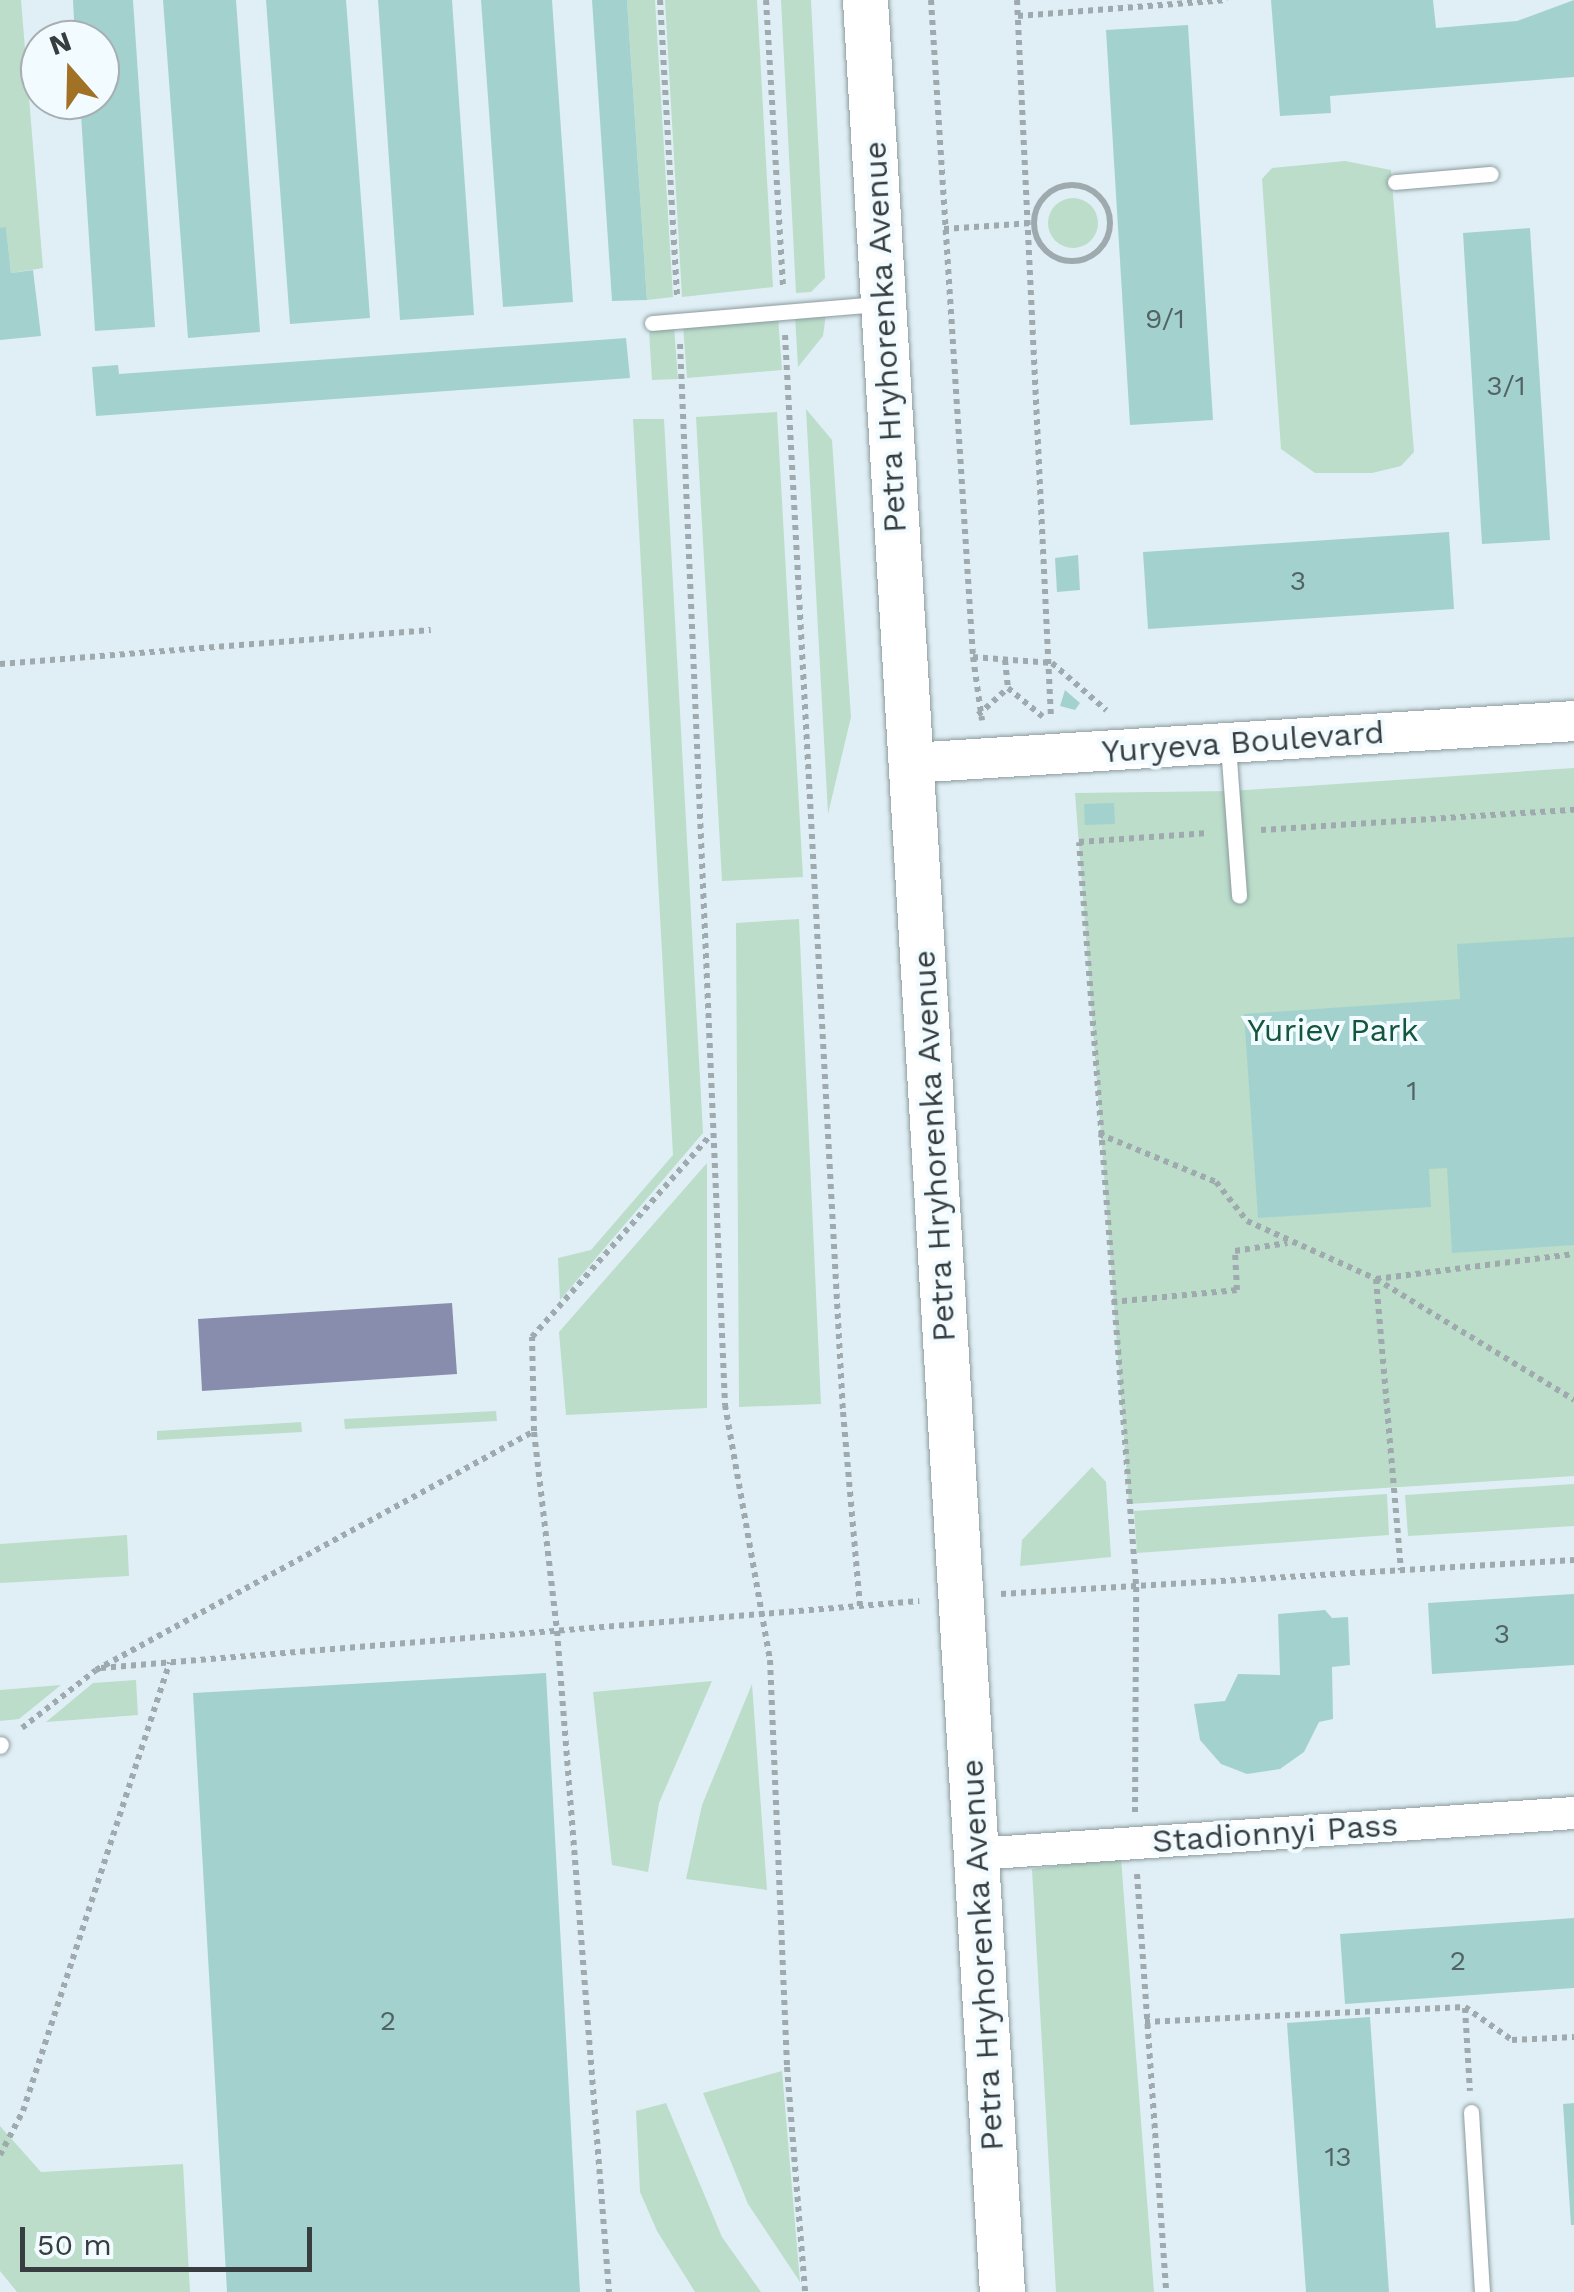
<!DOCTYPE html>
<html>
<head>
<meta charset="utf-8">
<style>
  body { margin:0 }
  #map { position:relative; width:1574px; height:2292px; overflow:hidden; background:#e0eff5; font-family:"Work Sans",sans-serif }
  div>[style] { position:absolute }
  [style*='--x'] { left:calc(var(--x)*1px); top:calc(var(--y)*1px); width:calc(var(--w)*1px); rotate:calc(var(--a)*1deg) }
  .green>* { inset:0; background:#bbddca }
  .round { border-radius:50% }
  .water>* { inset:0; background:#888dae }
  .building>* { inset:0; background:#a3d2ce }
  .path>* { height:6px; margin-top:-3px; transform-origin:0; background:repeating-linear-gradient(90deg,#9faaaf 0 5px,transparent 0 10px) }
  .path>.ring { margin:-3px; padding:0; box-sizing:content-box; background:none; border:6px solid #9faaaf; border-radius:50% }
  .roads { filter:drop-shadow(0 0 2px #8c9b9f) drop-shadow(0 0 2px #8c9b9f) }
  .service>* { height:15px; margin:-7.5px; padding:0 7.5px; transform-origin:7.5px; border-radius:7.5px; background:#fff }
  .minor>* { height:32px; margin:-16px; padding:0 16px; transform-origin:16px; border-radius:16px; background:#fff }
  .tertiary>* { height:40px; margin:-20px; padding:0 20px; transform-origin:20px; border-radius:20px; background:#fff }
  .secondary>* { height:45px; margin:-22.5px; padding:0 22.5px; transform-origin:22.5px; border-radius:22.5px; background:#fff }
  span { translate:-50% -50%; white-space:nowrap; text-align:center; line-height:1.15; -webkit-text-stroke:8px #f2fbff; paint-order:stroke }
  .number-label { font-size:28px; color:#536364 }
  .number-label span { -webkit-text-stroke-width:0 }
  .street-label { font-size:32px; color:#383e40 }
  .park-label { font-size:32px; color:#14563b }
  .north { position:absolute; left:20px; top:20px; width:100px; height:100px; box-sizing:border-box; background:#f2fbff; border:2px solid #a8afb3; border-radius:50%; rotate:340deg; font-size:28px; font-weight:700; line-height:40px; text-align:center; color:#383e40 }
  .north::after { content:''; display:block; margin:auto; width:35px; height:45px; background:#a17125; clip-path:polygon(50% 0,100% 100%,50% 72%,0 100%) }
  .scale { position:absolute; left:20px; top:2227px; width:292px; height:45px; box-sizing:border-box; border:5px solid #383e40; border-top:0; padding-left:12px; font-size:30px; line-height:35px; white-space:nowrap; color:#383e40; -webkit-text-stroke:8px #f2fbff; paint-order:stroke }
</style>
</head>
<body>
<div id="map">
  <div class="green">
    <i style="clip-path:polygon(0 0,21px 0,43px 268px,11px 273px,6px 228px,0 228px)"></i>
    <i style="clip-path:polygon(627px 0,655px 0,673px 297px,647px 300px)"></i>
    <i style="clip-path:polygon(665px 0,757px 0,773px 287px,682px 297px)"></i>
    <i style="clip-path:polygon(781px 0,811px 0,825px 278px,811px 292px,796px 293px)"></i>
    <i style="clip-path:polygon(1345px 161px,1391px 170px,1414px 452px,1401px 466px,1372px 473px,1315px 473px,1281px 449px,1262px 179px,1272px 168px)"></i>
    <i class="round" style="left:1048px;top:198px;width:50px;height:50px"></i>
    <i style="clip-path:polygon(826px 314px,823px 336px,798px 367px,795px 316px)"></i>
    <i style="clip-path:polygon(778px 317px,782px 370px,687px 378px,683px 326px)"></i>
    <i style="clip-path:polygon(674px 327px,678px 379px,652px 380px,649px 330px)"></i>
    <i style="clip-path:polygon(806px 409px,832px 440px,851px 717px,828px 814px)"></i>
    <i style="clip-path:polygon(777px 412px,803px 877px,722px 881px,696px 417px)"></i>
    <i style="clip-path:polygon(633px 419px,664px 419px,703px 1133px,560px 1300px,558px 1258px,591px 1250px,673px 1155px)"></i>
    <i style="clip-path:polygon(1574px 768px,1574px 1476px,1129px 1504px,1075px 793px,1231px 791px)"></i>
    <i style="clip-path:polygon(799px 919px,821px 1404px,739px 1407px,736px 923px)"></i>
    <i style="clip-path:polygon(707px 1163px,707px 1408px,566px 1415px,559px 1332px)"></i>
    <i style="clip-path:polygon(496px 1411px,497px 1421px,345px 1429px,344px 1419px)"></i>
    <i style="clip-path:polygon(301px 1422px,302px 1432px,157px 1440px,157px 1431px)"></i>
    <i style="clip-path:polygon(1092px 1467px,1106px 1482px,1111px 1557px,1020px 1566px,1022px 1540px)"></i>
    <i style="clip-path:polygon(1574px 1484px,1574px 1526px,1408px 1536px,1405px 1495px)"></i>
    <i style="clip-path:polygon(1387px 1494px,1389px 1535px,1137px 1553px,1134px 1511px)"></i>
    <i style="clip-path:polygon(127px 1535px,129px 1576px,0 1583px,0 1544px)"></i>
    <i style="clip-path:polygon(136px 1680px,138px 1715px,46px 1722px,93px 1683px)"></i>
    <i style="clip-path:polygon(712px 1681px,659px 1803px,648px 1872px,612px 1865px,593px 1692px)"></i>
    <i style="clip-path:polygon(752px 1684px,767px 1890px,686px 1879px,702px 1805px)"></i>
    <i style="clip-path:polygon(61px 1685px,19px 1719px,0 1721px,0 1690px)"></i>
    <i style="clip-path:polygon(1121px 1858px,1154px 2292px,1056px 2292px,1032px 1869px)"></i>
    <i style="clip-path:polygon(782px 2071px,800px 2282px,748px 2204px,703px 2093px)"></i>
    <i style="clip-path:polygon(666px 2103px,722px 2237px,761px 2292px,695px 2292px,657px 2231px,640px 2192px,636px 2111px)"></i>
    <i style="clip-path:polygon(0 2126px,41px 2172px,183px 2164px,190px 2292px,17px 2292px,0 2271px)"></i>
  </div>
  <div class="water">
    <i style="clip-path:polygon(452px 1303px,457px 1374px,202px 1391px,198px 1319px)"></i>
  </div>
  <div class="building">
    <i style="clip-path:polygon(73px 0,133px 0,155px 327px,95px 331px,80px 100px,100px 100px,100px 40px,75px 40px)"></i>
    <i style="clip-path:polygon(163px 0,236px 0,260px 332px,188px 338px)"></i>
    <i style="clip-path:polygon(266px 0,346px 0,370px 318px,290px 324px)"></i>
    <i style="clip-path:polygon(378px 0,452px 0,474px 315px,400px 320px)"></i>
    <i style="clip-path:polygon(481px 0,552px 0,573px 302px,503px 307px)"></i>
    <i style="clip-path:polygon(592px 0,627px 0,647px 300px,612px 301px)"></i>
    <i style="clip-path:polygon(1271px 0,1433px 0,1436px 28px,1517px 21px,1574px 0,1574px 77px,1330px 96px,1331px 113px,1280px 116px)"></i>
    <i style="clip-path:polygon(1188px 25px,1213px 420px,1130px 425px,1106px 30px)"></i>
    <i style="clip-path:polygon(6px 227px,11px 273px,33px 270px,41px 336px,0 340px,0 228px)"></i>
    <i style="clip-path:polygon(1530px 228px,1550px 540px,1482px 544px,1463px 233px)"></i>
    <i style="clip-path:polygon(626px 338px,630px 378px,96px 416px,92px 367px,118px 365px,119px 374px)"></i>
    <i style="clip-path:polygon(1449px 532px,1454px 609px,1148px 629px,1143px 552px)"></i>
    <i style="clip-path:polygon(1078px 555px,1080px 590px,1057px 592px,1055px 558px)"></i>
    <i style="clip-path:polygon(1065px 690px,1080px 703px,1075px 710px,1060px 706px)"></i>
    <i style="clip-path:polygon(1114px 803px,1115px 824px,1085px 825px,1084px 804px)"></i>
    <i style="clip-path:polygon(1574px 937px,1574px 1245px,1452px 1253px,1447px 1168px,1429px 1169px,1431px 1207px,1258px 1218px,1244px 1014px,1460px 999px,1457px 944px)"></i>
    <i style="clip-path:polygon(1574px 1594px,1574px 1665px,1432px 1674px,1428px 1603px)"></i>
    <i style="clip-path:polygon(1325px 1610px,1332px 1618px,1348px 1617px,1350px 1665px,1332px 1667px,1333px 1719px,1319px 1722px,1304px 1752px,1280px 1769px,1247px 1774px,1221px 1764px,1200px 1740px,1194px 1704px,1225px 1701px,1238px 1674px,1280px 1675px,1278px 1614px)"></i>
    <i style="clip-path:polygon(546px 1673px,580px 2292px,227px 2292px,193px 1693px)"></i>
    <i style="clip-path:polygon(1574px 1918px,1574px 1988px,1345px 2004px,1340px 1934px)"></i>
    <i style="clip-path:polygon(1370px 2017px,1389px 2292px,1306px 2292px,1287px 2023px)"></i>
    <i style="clip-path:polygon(1574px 2103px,1574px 2225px,1571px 2225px,1563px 2104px)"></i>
  </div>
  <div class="path">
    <i style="--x:660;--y:0;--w:297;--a:86.7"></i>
    <i style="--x:766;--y:0;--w:288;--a:86.6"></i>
    <i style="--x:931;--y:0;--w:658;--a:86.34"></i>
    <i style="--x:973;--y:657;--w:79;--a:4.3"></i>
    <i style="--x:1052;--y:663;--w:72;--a:41"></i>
    <i style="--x:1017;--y:0;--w:719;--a:87.29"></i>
    <i style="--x:1018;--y:16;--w:210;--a:-4.4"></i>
    <i class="ring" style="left:1034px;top:185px;width:70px;height:70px"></i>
    <i style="--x:944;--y:229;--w:88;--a:-3.9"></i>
    <i style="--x:785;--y:335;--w:1079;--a:86.92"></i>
    <i style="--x:843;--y:1412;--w:195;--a:85"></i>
    <i style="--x:680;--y:344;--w:1062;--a:87.57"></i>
    <i style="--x:725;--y:1405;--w:259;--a:80"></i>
    <i style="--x:770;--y:1660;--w:407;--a:87.6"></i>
    <i style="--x:787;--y:2067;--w:226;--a:85.4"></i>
    <i style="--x:973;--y:657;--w:64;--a:81.9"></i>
    <i style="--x:1005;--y:660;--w:28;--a:84"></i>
    <i style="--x:1008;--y:688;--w:45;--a:39.6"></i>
    <i style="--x:0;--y:664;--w:432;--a:-4.5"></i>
    <i style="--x:978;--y:715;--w:40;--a:-42"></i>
    <i style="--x:1261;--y:830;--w:314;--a:-3.7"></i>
    <i style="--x:1099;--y:1134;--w:126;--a:22.3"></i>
    <i style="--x:1216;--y:1182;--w:50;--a:51.5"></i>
    <i style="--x:1247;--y:1221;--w:141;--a:24.2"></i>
    <i style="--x:1376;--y:1279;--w:200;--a:-7.2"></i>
    <i style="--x:1376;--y:1279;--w:292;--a:85.1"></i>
    <i style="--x:1376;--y:1279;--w:232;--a:31.4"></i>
    <i style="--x:1112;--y:1302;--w:126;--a:-5.5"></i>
    <i style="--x:1237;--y:1290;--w:39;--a:-93"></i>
    <i style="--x:1235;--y:1251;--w:53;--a:-8.7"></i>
    <i style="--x:534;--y:1432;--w:200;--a:83.4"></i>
    <i style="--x:557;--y:1631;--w:663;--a:85.5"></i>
    <i style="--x:1001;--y:1594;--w:574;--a:-3.4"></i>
    <i style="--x:101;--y:1668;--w:821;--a:-4.68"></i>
    <i style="--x:22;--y:1728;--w:94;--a:-38.1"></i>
    <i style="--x:96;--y:1670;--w:499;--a:-28.6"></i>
    <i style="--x:534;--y:1431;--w:94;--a:-91.2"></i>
    <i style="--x:532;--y:1337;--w:266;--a:-48.5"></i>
    <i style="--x:1135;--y:1812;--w:228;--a:-89.7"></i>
    <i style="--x:1136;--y:1584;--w:744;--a:-94.39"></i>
    <i style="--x:1079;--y:842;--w:130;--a:-4"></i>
    <i style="--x:1137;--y:1874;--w:419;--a:86"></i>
    <i style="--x:1465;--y:2008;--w:83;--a:86.6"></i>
    <i style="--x:1145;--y:2022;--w:320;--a:-2.7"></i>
    <i style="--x:1465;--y:2007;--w:57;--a:35.1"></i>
    <i style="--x:1512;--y:2040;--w:62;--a:-2.8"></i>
    <i style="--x:0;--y:2155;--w:50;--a:-62.4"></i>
    <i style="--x:23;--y:2111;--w:472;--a:-71.9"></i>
  </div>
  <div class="roads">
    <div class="service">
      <i style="--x:1395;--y:182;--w:96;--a:-4.8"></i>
      <i style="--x:652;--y:323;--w:228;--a:-4.8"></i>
      <i style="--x:1228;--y:745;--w:151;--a:85.8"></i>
      <i style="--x:0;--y:1746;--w:2;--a:-63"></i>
      <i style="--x:1471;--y:2112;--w:180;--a:86.5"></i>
    </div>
    <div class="minor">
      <i style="--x:976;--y:1854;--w:599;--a:-3.92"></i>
    </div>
    <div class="tertiary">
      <i style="--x:911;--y:763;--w:664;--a:-3.62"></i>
    </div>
    <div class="secondary">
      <i style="--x:865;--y:0;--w:2296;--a:86.58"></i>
    </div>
  </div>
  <div class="number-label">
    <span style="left:1165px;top:319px">9/1</span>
    <span style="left:1506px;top:386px">3/1</span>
    <span style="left:1298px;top:581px">3</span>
    <span style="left:1412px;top:1091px">1</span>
    <span style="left:1502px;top:1634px">3</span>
    <span style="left:1458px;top:1961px">2</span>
    <span style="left:388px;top:2021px">2</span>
    <span style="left:1338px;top:2157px">13</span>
  </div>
  <div class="street-label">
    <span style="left:885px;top:337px;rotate:-93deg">Petra Hryhorenka Avenue</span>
    <span style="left:1243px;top:742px;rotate:-4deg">Yuryeva Boulevard</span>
    <span style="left:934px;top:1146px;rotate:-93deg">Petra Hryhorenka Avenue</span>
    <span style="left:1275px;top:1833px;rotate:-4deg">Stadionnyi Pass</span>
    <span style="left:982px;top:1955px;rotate:-93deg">Petra Hryhorenka Avenue</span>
  </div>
  <div class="park-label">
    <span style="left:1333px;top:1030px">Yuriev Park</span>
  </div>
  <div class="north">N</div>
  <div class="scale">50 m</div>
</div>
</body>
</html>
